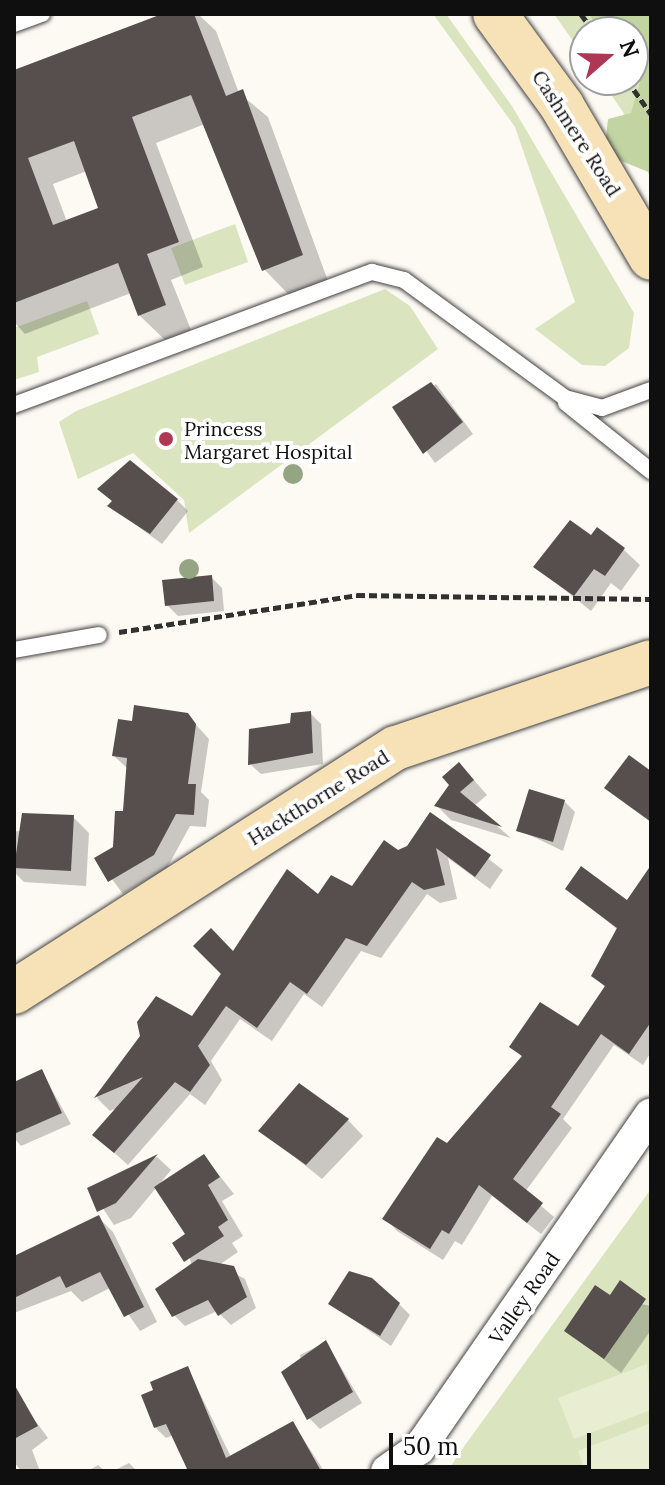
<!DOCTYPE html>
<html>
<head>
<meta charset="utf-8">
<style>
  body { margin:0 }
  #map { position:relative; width:665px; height:1485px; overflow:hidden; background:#fdf9f3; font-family:Lora,serif }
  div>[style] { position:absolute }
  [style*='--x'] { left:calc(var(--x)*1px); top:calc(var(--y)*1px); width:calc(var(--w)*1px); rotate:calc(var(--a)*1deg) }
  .green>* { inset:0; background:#dae5c0 }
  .forest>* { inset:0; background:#c2d4a1 }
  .pitch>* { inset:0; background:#e9edd1 }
  .shadow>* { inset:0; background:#0003 }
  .building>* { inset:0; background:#574f4d }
  .path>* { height:5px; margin-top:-2.5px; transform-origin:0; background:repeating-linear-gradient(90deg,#313131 0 8px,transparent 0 12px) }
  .roads { filter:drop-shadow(0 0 2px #424242) drop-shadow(0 0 2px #424242) }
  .lane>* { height:16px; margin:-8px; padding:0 8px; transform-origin:8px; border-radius:8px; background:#fff }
  .street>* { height:32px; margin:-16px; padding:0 16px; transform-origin:16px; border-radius:16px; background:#fff }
  .secondary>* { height:44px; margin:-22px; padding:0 22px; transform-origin:22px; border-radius:22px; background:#f6e2b6 }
  .trees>* { width:20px; height:20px; margin:-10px; border-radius:50%; background:#94a583 }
  .dots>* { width:22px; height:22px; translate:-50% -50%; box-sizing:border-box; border:4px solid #fff; border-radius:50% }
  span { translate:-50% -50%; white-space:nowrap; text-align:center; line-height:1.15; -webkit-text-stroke:8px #fff; paint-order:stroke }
  .street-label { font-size:20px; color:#0f0f0f }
  .poi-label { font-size:20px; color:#0f0f0f }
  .left { translate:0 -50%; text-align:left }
  .frame { position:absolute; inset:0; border:16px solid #0f0f0f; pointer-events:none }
  .north { position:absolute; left:569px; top:16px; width:80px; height:80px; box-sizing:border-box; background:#fff; border:2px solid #9f9f9f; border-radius:50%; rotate:70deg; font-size:22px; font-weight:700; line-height:32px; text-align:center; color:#0f0f0f }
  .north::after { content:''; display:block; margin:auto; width:28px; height:36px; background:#af3754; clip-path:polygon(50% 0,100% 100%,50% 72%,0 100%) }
  .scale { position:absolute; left:389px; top:1433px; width:202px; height:36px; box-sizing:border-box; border:4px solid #0f0f0f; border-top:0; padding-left:10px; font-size:24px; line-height:28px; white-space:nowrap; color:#0f0f0f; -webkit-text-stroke:6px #fff; paint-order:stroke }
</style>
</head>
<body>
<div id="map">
  <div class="green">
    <i style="clip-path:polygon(433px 14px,446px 14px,512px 106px,634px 313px,629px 348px,605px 366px,582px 365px,535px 329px,575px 302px,515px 127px)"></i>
    <i style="clip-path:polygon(554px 14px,651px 14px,651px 180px,623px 112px,601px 80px,633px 80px,633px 32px,585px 32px,585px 58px)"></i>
    <i style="clip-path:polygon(235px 224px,248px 262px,185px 285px,171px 248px)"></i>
    <i style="clip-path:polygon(385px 289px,410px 306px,438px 349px,189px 533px,184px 500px,133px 453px,78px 479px,59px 422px,76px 411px)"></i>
    <i style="clip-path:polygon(87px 301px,99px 334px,37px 357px,39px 372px,14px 380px,14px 328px)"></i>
    <i style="clip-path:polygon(651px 1189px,651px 1471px,448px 1471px,460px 1452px)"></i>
  </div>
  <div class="forest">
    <i style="clip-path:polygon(589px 14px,651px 14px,651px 173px,604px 154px,608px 119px,631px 113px,642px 75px,633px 67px,633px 32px,601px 32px)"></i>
  </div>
  <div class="pitch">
    <i style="clip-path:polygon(647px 1364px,651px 1410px,574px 1439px,558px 1398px)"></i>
    <i style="clip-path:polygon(651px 1423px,651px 1471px,585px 1471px,578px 1451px)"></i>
  </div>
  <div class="shadow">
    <i style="clip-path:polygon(evenodd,168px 14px,198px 14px,216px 31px,239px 93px,268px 117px,328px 281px,289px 295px,264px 269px,205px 124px,156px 143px,203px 267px,171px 280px,191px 330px,165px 340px,139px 315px,131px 293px,25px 334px,14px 322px,14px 72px,168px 14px,87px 171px,101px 209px,67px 222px,53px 184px,87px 171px)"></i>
    <i style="clip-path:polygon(436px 384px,473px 434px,435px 463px,395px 407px)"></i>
    <i style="clip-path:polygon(177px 500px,188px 511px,162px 544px,110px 506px)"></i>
    <i style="clip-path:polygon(592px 538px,624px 550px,640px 565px,621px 591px,611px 583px,591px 611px,536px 567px)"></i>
    <i style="clip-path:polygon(211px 577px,222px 588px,224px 611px,178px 616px,167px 605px)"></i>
    <i style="clip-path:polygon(310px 713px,321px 724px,323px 764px,261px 774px,250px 764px)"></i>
    <i style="clip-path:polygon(187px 715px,209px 739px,201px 792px,209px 800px,206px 827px,190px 826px,167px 868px,123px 894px,97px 859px,115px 848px,125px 813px,128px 769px,114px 756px,134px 724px)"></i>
    <i style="clip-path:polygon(473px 779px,487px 795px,474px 806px,511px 838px,451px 820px,437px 806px)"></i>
    <i style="clip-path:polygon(564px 801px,575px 812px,563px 851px,519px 830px)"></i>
    <i style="clip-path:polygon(431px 815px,503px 870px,490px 889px,448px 858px,457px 899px,440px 903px,427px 894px,381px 958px,361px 951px,322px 1007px,304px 994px,272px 1041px,240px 1019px,211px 1061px,222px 1080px,205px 1105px,190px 1094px,128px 1165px,94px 1135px,119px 1107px,110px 1111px,97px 1098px,142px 1036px,192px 1019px,233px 954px,318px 897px,353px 889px,408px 847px)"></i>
    <i style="clip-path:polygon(73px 817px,89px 833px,86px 886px,24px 882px,14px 872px,14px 832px)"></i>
    <i style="clip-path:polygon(651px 877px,651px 1052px,643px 1065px,614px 1045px,563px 1119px,572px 1128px,525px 1192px,554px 1217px,541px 1234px,492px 1196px,462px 1245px,455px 1241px,443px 1260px,397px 1231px,385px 1218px,523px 1058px,512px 1046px,578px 1029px,606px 988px,594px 976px,618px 930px,567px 889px,628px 903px)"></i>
    <i style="clip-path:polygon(42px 1072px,71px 1124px,21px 1146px,14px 1138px,14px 1089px)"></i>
    <i style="clip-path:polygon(348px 1120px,363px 1136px,322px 1179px,261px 1130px)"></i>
    <i style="clip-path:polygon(204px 1156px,234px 1194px,222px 1201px,243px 1236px,232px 1243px,238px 1252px,219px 1265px,245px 1279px,256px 1308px,231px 1325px,217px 1311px,185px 1326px,174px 1315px,191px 1266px,187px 1235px,156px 1188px,131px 1218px,114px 1225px,90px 1189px,157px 1157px,171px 1170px,158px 1186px)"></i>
    <i style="clip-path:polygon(98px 1217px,113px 1232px,157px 1322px,140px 1331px,110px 1288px,82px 1302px,71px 1291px,14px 1313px,14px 1257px)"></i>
    <i style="clip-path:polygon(610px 1298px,651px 1306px,651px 1330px,621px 1373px,566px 1330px)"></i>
    <i style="clip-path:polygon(331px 1304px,399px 1304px,410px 1315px,391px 1346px)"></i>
    <i style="clip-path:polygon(326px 1342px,362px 1403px,320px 1429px,309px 1418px,300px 1355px)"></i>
    <i style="clip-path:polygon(188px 1369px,231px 1457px,293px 1423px,324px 1471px,193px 1471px,174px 1435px,166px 1438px,155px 1427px)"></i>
    <i style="clip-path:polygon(14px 1392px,48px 1438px,32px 1450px,40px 1471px,21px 1471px,14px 1462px)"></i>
    <i style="clip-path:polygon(129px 1463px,137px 1471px,113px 1471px)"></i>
    <i style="clip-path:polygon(98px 1465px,105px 1471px,88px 1471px)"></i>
  </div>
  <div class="building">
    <i style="clip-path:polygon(evenodd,162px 14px,194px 14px,226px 96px,243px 89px,303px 255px,262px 271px,191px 95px,132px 117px,179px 242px,147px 254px,166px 305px,138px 316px,118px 263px,14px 303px,14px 70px,162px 14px,74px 141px,98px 208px,53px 225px,28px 158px,74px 141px)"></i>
    <i style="clip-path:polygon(431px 382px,463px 422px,423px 454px,392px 407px)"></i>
    <i style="clip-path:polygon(130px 460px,178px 499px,150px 534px,107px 506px,112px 501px,97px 489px)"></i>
    <i style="clip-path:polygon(570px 520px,591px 535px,597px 527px,625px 548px,605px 576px,594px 569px,574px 596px,533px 567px)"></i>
    <i style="clip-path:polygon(212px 575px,214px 601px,165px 606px,162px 580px)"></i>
    <i style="clip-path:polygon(134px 705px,188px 713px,196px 724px,188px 784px,196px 784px,194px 815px,176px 814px,154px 855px,108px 882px,94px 858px,113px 847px,115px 811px,123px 811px,127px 758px,112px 756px,118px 719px,132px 721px)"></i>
    <i style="clip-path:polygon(311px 711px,313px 753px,248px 765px,249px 729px,290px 723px,291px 713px)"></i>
    <i style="clip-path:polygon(629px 755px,651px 771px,651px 822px,604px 788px)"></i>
    <i style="clip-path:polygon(459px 762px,474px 780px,460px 792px,502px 827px,434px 806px,449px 785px,442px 777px)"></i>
    <i style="clip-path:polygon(529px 789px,565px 800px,553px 842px,516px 831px)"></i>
    <i style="clip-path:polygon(430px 812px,491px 855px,475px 877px,436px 848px,445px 885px,424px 890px,412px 882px,367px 946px,346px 938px,307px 994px,290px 982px,257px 1028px,226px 1006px,198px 1046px,210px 1065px,190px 1092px,175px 1082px,114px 1153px,92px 1135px,143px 1077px,94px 1098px,140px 1036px,137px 1022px,156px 996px,192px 1016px,221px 974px,193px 946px,211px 928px,233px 951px,287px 869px,318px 894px,331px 875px,352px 886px,384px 840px,398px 850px,407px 846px)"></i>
    <i style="clip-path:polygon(22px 813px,74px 815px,71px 871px,14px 868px)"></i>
    <i style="clip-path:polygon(651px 865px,651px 1022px,629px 1054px,601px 1034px,551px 1107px,561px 1114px,513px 1179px,543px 1203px,527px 1223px,479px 1185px,449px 1234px,442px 1230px,430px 1249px,382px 1219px,437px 1137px,447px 1143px,522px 1056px,509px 1047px,540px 1002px,578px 1026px,605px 986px,591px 976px,617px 928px,565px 889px,581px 866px,627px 900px)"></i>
    <i style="clip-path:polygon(42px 1069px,62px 1113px,14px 1134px,14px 1082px)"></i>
    <i style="clip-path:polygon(299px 1083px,349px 1119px,306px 1165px,258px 1131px)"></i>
    <i style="clip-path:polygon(158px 1154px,116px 1203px,97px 1212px,87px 1188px)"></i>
    <i style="clip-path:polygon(204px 1154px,220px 1177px,208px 1185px,228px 1220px,218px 1227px,224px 1236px,184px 1262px,172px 1243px,185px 1234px,154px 1187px)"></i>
    <i style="clip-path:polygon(99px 1215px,144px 1307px,124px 1317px,100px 1272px,66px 1288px,60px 1276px,14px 1298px,14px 1256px)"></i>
    <i style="clip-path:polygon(198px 1259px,234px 1266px,247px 1297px,218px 1316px,208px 1300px,172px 1317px,155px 1289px)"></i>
    <i style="clip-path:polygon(349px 1271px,372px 1278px,400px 1303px,380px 1336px,328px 1304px)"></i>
    <i style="clip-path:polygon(620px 1280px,646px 1299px,604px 1359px,564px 1331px,595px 1285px,610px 1295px)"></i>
    <i style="clip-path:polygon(326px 1340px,353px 1392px,307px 1420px,281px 1372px)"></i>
    <i style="clip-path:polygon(188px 1366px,226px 1458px,293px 1421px,321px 1471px,188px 1471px,166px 1424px,154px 1428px,141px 1395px,153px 1390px,150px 1382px)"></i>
    <i style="clip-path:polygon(14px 1384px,38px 1426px,14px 1439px)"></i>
  </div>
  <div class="path">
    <i style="--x:581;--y:14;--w:22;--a:54"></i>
    <i style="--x:627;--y:80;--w:42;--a:54.8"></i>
    <i style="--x:119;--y:632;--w:241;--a:-8.8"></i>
    <i style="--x:357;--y:595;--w:294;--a:0.8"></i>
  </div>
  <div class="roads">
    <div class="lane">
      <i style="--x:14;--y:24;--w:30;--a:-20"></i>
      <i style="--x:566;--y:403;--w:109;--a:38.7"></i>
      <i style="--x:14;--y:405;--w:382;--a:-20.4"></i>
      <i style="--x:372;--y:272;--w:33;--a:14"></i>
      <i style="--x:404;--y:280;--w:200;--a:36.2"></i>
      <i style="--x:565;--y:398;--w:38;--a:15"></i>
      <i style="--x:602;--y:408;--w:52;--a:-20.2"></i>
      <i style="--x:14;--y:650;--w:86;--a:-10"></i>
    </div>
    <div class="street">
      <i style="--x:387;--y:1471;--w:39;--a:-35"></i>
      <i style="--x:419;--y:1449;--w:407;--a:-55.3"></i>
    </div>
    <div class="secondary">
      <i style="--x:495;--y:14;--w:114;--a:53.9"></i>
      <i style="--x:562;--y:106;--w:176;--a:59.6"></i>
      <i style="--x:14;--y:992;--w:453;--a:-32.6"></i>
      <i style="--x:396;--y:748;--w:269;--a:-18.6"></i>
    </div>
  </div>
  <div class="trees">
    <i style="left:293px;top:474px"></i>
    <i style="left:189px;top:569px"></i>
  </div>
  <div class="dots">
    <i style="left:166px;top:439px;background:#af3754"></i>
  </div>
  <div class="street-label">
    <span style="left:577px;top:133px;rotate:57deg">Cashmere Road</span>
    <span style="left:318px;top:797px;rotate:-32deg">Hackthorne Road</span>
    <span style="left:524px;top:1298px;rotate:-55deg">Valley Road</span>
  </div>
  <div class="poi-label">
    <span class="left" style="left:184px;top:440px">Princess<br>Margaret Hospital</span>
  </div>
  <div class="frame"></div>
  <div class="north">N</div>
  <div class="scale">50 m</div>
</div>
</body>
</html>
